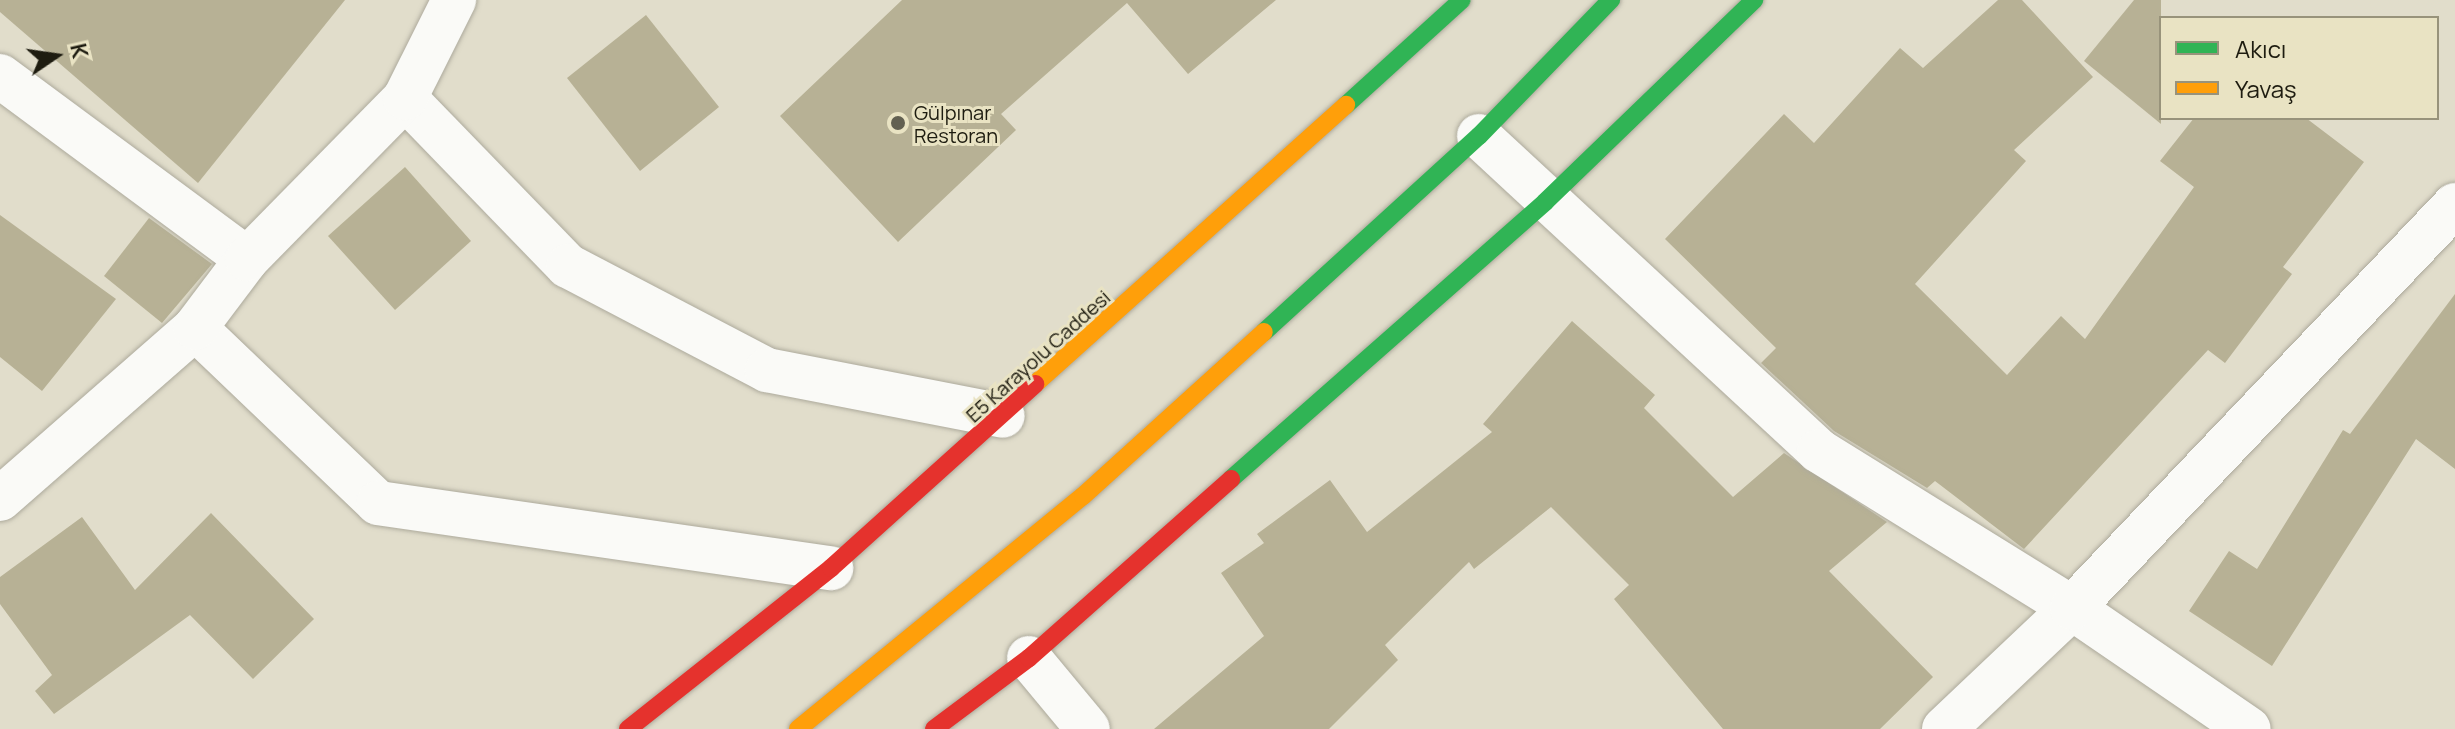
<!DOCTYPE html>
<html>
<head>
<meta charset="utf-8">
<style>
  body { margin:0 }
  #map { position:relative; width:2455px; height:729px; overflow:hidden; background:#e1ddcb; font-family:Manrope,sans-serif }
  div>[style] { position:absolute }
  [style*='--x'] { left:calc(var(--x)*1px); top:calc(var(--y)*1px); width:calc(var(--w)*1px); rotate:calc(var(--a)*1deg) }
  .building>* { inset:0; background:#b7b195 }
  .roads { filter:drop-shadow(0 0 2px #adaa9c) drop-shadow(0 0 2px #adaa9c) }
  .street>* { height:44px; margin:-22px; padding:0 22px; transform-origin:22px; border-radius:22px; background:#fafaf7 }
  .fast>* { height:18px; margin:-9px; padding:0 9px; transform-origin:9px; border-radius:9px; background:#30b455 }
  .slow>* { height:18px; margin:-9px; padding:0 9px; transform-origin:9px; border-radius:9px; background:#ff9f0a }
  .jam>* { height:18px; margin:-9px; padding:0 9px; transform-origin:9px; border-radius:9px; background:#e5322d }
  .dots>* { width:22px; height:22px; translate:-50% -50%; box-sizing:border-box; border:4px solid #e9e3c3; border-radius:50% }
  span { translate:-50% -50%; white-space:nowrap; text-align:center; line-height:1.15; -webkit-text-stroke:6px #e9e3c3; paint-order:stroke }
  .poi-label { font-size:20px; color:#1e1c10 }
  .left { translate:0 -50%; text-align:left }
  .street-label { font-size:20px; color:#1e1c10 }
  .legend { position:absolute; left:2159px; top:16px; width:280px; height:104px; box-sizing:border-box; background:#e9e3c3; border:2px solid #98937b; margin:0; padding:10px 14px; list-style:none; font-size:24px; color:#1e1c10 }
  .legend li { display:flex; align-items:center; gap:16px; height:40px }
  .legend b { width:40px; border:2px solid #98937b }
  .north { position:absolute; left:16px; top:16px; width:80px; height:80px; -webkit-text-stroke:6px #e9e3c3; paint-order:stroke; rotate:77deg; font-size:22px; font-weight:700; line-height:32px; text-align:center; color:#1e1c10 }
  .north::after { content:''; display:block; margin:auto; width:28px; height:36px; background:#1e1c10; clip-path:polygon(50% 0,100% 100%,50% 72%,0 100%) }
</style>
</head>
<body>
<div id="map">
  <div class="building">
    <i style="clip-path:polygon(0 0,345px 0,198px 183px,0 12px)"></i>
    <i style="clip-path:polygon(902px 0,1276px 0,1188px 74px,1127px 3px,1001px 114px,1016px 130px,898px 242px,780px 116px)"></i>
    <i style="clip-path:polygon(1998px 0,2022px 0,2093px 77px,2014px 150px,2026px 161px,1915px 284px,2007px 375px,2061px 316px,2085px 339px,2194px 187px,2160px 161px,2194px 118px,2306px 118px,2364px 162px,2283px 267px,2292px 274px,2225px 363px,2208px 350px,2024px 549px,1935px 481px,1927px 488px,1834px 431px,1761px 363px,1776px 348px,1665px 239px,1784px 114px,1814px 143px,1900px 48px,1923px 68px)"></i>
    <i style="clip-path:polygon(2134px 0,2161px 0,2161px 124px,2084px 61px)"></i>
    <i style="clip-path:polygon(646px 15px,719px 107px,640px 171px,567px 78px)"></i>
    <i style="clip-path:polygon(405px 167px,471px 241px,395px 310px,328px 236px)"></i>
    <i style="clip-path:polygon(0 215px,116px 299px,42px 391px,0 357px)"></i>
    <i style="clip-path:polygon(149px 218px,212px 264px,162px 323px,104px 276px)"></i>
    <i style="clip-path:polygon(2455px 294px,2455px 469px,2416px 439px,2272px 666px,2189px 611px,2229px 551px,2257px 569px,2343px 430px,2350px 434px)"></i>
    <i style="clip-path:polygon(1572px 321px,1655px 395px,1644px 408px,1733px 497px,1784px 453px,1887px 522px,1829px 571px,1933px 677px,1880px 729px,1723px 729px,1614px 599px,1629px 585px,1551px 507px,1474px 569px,1469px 562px,1385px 645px,1398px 660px,1329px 729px,1154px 729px,1264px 636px,1221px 573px,1264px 543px,1257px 534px,1330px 480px,1367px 532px,1492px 432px,1483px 424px)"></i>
    <i style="clip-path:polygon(211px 513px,314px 619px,253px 679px,190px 615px,54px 714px,35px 691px,52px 675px,0 604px,0 577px,82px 517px,135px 590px)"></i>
  </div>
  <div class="roads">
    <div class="street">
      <i style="--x:0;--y:76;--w:307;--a:36.5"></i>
      <i style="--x:405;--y:98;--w:234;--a:45.9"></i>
      <i style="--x:568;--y:266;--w:225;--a:27.6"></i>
      <i style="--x:767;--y:370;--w:240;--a:11"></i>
      <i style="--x:1479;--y:136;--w:463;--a:42.8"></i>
      <i style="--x:1819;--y:451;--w:298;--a:31.8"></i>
      <i style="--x:2072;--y:608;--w:214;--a:34.4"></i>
      <i style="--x:195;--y:328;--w:253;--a:43.7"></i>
      <i style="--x:378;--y:503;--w:458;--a:8.2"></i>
      <i style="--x:0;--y:499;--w:259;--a:-41.2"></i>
      <i style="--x:195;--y:328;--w:86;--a:-53"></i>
      <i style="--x:247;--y:259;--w:226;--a:-45.5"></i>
      <i style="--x:405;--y:98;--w:110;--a:-63.4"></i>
      <i style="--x:1029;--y:658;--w:92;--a:50.3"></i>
      <i style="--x:1944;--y:729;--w:176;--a:-43.4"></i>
      <i style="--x:2072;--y:608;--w:556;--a:-46.46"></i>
    </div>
    <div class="fast">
      <i style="--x:1346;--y:105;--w:156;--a:-42.2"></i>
      <i style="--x:1264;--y:332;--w:291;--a:-42.4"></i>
      <i style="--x:1479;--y:136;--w:190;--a:-45.9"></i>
      <i style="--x:1231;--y:479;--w:419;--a:-41.4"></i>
      <i style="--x:1545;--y:202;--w:291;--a:-44"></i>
    </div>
    <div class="slow">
      <i style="--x:1035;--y:384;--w:418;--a:-41.9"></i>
      <i style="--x:798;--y:729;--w:368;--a:-39.3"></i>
      <i style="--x:1083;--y:496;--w:244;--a:-42.2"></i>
    </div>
    <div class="jam">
      <i style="--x:628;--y:729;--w:259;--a:-38.4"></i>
      <i style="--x:831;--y:568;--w:275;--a:-42"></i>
      <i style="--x:934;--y:729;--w:119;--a:-36.8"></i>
      <i style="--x:1029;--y:658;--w:270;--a:-41.5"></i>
    </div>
  </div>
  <div class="dots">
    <i style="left:898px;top:123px;background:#626051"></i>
  </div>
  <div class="poi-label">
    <span class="left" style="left:914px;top:124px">Gülpınar<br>Restoran</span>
  </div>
  <div class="street-label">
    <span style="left:1038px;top:356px;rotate:-42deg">E5 Karayolu Caddesi</span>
  </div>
  <ul class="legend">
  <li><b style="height:10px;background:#30b455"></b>Akıcı</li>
  <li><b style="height:10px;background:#ff9f0a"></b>Yavaş</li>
  </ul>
  <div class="north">K</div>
</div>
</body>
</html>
